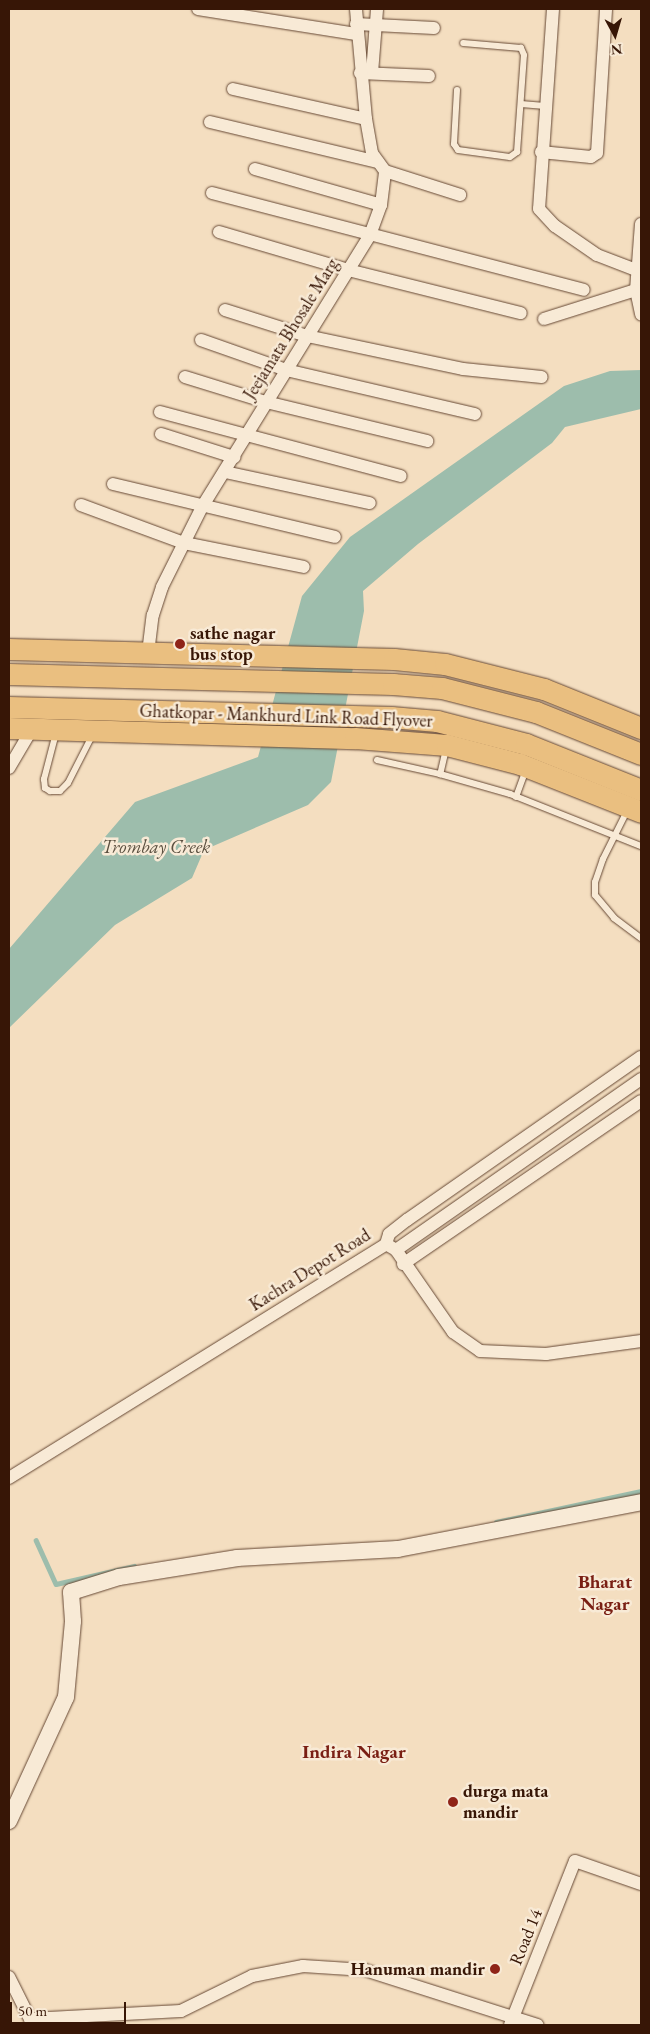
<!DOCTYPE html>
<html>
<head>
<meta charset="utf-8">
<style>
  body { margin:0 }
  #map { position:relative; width:650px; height:2034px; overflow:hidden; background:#f4dec0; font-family:"EB Garamond",serif }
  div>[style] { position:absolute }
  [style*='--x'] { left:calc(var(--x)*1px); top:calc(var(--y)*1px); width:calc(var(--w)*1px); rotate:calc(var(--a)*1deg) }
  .water>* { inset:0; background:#9dbdac }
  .stream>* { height:4.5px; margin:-2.25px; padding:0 2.25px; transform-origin:2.25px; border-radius:2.25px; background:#9dbdac }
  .roads { filter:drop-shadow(0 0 1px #664834) drop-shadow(0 0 1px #664834) }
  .service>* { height:6px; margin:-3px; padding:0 3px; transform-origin:3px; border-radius:3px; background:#f8ead6 }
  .minor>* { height:12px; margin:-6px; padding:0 6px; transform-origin:6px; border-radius:6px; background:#f8ead6 }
  .tertiary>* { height:16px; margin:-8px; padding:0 8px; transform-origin:8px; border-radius:8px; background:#f8ead6 }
  .trunk>* { height:21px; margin:-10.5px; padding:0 10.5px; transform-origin:10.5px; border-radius:10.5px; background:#eabf80 }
  .dots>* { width:14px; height:14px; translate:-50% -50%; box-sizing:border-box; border:2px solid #f8ead6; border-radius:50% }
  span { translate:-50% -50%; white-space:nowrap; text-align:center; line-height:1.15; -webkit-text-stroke:5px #f8ead6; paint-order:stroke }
  .street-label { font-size:18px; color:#371606 }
  .poi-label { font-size:18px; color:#371606; font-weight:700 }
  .left { translate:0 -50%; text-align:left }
  .right { translate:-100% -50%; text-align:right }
  .water-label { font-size:19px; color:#5b5040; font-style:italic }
  .neighbourhood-label { font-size:19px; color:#7a1f14; font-weight:700 }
  .frame { position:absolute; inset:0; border:10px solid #371606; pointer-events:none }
  .north { position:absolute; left:590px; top:10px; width:50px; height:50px; -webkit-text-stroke:4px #f8ead6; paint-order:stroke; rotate:174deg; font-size:14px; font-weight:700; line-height:20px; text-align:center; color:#371606 }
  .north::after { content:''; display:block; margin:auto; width:18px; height:22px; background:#371606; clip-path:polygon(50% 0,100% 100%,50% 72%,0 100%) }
  .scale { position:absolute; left:10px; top:2002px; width:116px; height:22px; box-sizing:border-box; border:2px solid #371606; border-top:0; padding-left:6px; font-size:15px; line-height:18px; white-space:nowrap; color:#371606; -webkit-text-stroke:4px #f8ead6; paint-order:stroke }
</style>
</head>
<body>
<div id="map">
  <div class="water">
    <i style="clip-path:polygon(641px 370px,641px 409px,565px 427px,552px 443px,418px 544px,363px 591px,364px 611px,331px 782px,308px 805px,204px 850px,192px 878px,115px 925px,9px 1028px,9px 949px,135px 802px,258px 757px,302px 596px,350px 537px,564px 386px,610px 371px)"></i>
  </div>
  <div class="stream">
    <i style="--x:496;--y:1522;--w:148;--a:-12.1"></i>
    <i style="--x:36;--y:1540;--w:48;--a:65.6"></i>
    <i style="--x:56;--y:1584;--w:80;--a:-13"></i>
  </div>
  <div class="roads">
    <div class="service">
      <i style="--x:457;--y:90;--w:54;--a:93.2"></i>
      <i style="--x:454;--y:144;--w:7;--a:56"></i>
      <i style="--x:458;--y:150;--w:52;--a:7.7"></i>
      <i style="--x:510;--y:157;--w:9;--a:-36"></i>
      <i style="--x:517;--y:152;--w:97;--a:-85.9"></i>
      <i style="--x:524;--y:55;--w:8;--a:-113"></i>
      <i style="--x:521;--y:48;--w:58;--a:-175.1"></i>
      <i style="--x:521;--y:104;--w:24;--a:5"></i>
      <i style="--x:56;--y:733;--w:48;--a:104.6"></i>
      <i style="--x:44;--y:779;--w:9;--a:84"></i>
      <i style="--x:45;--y:788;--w:6;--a:31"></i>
      <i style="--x:50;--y:791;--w:10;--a:0"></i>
      <i style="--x:60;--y:791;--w:11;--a:-45"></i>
      <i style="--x:68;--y:783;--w:55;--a:-63"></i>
      <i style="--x:446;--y:749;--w:26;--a:103"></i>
      <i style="--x:440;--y:774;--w:73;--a:15.9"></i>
      <i style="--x:510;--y:794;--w:141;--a:21.7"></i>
      <i style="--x:377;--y:760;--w:65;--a:12.5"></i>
      <i style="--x:516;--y:797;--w:29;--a:-70"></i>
      <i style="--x:627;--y:811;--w:54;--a:116.6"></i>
      <i style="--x:603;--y:859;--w:24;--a:109"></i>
      <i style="--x:595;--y:882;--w:13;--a:90"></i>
      <i style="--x:595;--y:895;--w:30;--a:50"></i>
      <i style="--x:614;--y:918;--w:34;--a:37"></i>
    </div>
    <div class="minor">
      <i style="--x:198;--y:9;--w:160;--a:9"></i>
      <i style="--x:553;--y:9;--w:200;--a:94"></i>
      <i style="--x:539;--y:209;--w:23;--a:47"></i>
      <i style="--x:555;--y:226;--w:51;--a:34.6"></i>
      <i style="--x:597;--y:255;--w:45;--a:20.9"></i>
      <i style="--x:356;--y:24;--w:78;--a:2.9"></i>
      <i style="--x:360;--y:73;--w:69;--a:2.5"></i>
      <i style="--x:372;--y:73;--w:64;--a:-85.5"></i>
      <i style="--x:233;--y:89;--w:136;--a:12.7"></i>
      <i style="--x:210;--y:122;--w:173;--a:13.4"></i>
      <i style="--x:541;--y:152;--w:50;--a:5.7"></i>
      <i style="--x:591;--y:157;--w:7;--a:-34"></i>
      <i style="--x:597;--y:153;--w:144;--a:-86.4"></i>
      <i style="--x:255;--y:169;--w:131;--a:15.9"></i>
      <i style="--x:385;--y:171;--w:79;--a:17.7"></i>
      <i style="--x:212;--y:193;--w:384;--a:14.6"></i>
      <i style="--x:641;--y:224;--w:66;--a:94.3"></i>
      <i style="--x:636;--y:290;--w:25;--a:78"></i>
      <i style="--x:219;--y:232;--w:134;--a:16.4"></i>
      <i style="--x:348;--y:270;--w:178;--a:14"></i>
      <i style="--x:225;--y:310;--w:86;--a:17.6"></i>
      <i style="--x:307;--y:336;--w:159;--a:11.9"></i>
      <i style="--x:463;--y:369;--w:79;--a:5.8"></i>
      <i style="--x:544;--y:319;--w:96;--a:-17.5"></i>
      <i style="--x:201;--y:340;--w:90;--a:19.4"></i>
      <i style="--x:286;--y:370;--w:194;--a:13.1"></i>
      <i style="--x:185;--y:377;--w:85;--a:17.2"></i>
      <i style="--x:266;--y:402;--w:166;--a:13.6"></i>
      <i style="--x:160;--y:412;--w:249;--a:14.9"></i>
      <i style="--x:161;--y:434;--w:77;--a:17.5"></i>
      <i style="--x:225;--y:472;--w:148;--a:12.1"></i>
      <i style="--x:113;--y:484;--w:228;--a:13.4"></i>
      <i style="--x:81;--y:505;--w:110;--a:20.3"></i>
      <i style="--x:184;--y:543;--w:122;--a:11.3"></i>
      <i style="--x:148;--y:653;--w:38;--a:-83"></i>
      <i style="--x:153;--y:615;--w:29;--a:-72"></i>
      <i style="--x:162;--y:587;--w:89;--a:-63.4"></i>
      <i style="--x:202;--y:507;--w:320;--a:-58.3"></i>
      <i style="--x:370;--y:235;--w:32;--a:-70"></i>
      <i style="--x:381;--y:205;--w:34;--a:-83"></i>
      <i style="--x:385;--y:171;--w:22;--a:-126"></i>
      <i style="--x:372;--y:153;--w:35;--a:-100"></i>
      <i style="--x:366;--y:119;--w:110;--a:-95.2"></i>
      <i style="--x:9;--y:768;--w:45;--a:-59.5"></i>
      <i style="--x:386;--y:1244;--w:12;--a:31"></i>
      <i style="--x:396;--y:1250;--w:100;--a:55.2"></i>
      <i style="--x:453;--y:1332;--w:33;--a:35"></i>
      <i style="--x:480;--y:1351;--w:66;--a:2.6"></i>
      <i style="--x:546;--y:1354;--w:96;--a:-7.8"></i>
      <i style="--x:396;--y:1250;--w:299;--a:-34.9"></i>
      <i style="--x:403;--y:1264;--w:288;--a:-34.4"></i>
      <i style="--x:9;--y:1478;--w:444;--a:-31.8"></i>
      <i style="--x:386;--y:1244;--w:10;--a:-73"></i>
      <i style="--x:389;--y:1234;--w:23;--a:-38"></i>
      <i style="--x:407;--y:1220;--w:285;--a:-34.9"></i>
      <i style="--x:9;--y:1977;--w:47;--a:63.4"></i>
      <i style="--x:30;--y:2019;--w:151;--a:-3"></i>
      <i style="--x:181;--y:2011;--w:79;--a:-26.2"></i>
      <i style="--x:252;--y:1976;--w:52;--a:-11.1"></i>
      <i style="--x:303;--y:1966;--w:62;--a:3.7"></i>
      <i style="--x:365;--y:1970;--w:181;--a:17.7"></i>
      <i style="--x:510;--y:2025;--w:176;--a:-68.4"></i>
      <i style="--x:575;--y:1861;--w:70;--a:19.2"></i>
    </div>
    <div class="tertiary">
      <i style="--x:9;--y:1821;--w:136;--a:-65.3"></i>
      <i style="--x:66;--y:1697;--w:76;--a:-84.7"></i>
      <i style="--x:73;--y:1621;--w:29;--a:-94"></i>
      <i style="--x:71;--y:1592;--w:50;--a:-17.4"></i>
      <i style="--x:119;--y:1577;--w:120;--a:-9.1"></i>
      <i style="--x:237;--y:1558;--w:161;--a:-3.2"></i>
      <i style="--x:398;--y:1549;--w:248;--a:-10.9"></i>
    </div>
    <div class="trunk">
      <i style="--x:9;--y:649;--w:385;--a:1.5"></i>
      <i style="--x:394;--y:659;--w:51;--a:5.6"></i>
      <i style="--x:445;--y:664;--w:102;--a:14.2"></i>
      <i style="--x:544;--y:689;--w:105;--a:21.9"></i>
      <i style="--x:9;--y:674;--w:384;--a:1.5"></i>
      <i style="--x:393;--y:684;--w:49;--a:4.7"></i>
      <i style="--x:442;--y:688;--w:97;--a:14.3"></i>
      <i style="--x:536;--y:712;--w:113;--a:21.8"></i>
      <i style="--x:9;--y:707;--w:382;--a:1.5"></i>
      <i style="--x:391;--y:717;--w:46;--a:5"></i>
      <i style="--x:437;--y:721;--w:92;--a:14.5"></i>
      <i style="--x:526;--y:744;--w:124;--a:21.8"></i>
      <i style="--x:9;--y:728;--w:346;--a:1.7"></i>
      <i style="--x:355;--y:738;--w:92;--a:4.4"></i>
      <i style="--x:447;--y:745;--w:75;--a:14.6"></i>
      <i style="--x:520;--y:764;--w:130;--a:21.6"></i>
    </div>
  </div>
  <div class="dots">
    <i style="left:180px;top:644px;background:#8f2418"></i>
    <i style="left:453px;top:1802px;background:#8f2418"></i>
    <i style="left:495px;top:1969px;background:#8f2418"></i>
  </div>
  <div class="street-label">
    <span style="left:291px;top:329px;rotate:-58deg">Jeejamata Bhosale Marg</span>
    <span style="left:286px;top:716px;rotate:2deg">Ghatkopar - Mankhurd Link Road Flyover</span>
    <span style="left:310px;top:1270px;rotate:-32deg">Kachra Depot Road</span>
    <span style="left:526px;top:1937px;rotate:-68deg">Road 14</span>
  </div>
  <div class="poi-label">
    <span class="left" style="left:190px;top:644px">sathe nagar<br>bus stop</span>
    <span class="left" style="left:463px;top:1802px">durga mata<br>mandir</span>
    <span class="right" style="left:485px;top:1969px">Hanuman mandir</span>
  </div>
  <div class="water-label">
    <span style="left:156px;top:847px">Trombay Creek</span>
  </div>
  <div class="neighbourhood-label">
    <span style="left:605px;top:1593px">Bharat<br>Nagar</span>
    <span style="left:354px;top:1752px">Indira Nagar</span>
  </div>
  <div class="frame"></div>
  <div class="north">N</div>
  <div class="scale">50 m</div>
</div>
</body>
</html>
